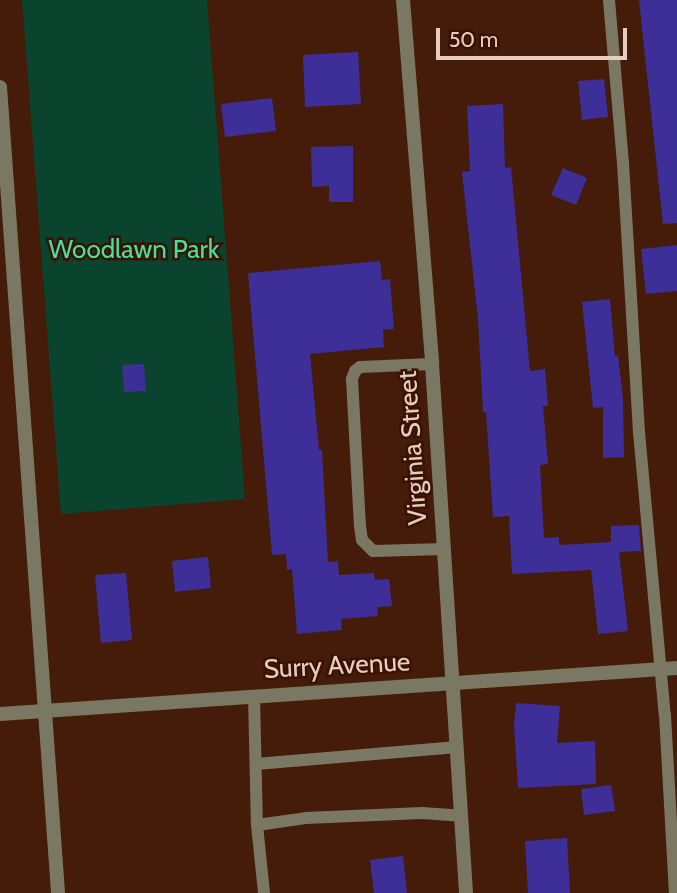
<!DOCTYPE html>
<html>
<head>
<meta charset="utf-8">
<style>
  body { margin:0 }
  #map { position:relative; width:677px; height:893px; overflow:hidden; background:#451c0a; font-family:Cabin,sans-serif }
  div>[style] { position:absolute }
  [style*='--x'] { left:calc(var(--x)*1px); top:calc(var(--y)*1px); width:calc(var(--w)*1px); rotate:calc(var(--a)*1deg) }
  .green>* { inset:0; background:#0a442e }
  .building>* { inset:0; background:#3d2e98 }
  .lane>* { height:12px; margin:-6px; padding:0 6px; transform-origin:6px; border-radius:6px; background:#7a7762 }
  .street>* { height:14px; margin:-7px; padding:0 7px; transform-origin:7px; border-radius:7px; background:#7a7762 }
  span { translate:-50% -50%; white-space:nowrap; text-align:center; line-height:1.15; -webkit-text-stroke:5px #3a1202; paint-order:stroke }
  .park-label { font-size:26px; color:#46dfa1 }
  .street-label { font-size:26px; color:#e7ccc1 }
  .scale { position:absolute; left:436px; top:28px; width:191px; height:32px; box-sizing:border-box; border:4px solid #e7ccc1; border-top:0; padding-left:9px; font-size:21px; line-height:24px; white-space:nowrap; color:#e7ccc1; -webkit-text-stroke:5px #3a1202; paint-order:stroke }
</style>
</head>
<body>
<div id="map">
  <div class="green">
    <i style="clip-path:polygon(22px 0,207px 0,245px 499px,61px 514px)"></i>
  </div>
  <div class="building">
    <i style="clip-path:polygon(639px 0,677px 0,677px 223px,663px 224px)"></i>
    <i style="clip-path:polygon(358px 52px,361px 104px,305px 107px,303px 55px)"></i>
    <i style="clip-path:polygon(604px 79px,608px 117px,582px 120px,578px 81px)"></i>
    <i style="clip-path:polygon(272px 98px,276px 131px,225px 137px,221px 104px)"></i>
    <i style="clip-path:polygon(503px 104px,505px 168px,511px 167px,530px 371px,545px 369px,548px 406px,543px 406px,548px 464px,540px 465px,544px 538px,559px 537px,559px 545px,611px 542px,611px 526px,639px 525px,641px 551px,619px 552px,628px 631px,598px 634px,591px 570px,512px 574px,509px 516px,493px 517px,486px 412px,483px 412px,478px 319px,462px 172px,470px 171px,467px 106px)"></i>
    <i style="clip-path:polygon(353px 146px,353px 202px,329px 202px,329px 186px,312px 187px,311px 147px)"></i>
    <i style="clip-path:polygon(563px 168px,587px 178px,576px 205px,551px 195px)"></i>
    <i style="clip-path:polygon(677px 245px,677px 291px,646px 294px,641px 249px)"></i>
    <i style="clip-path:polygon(380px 261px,382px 280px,390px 279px,394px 329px,383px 330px,384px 347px,310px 354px,319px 450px,322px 450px,328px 562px,338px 561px,339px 575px,374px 573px,375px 580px,389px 579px,392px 606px,377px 607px,378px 616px,341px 619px,342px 630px,297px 634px,292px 569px,287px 570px,286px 554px,272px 555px,248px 273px)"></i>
    <i style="clip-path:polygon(610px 299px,615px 356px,618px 356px,623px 399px,624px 457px,603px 458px,603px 407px,593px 408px,582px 302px)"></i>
    <i style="clip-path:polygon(144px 364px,146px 391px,124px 392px,122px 365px)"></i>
    <i style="clip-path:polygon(208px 557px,211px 588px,175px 592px,172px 561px)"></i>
    <i style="clip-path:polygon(126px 573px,132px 640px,101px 643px,95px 575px)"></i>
    <i style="clip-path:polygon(516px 703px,560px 706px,557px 743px,595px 741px,596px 784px,518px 788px,514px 726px)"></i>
    <i style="clip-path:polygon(611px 785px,615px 811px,584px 815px,581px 789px)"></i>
    <i style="clip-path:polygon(567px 838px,570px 893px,528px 893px,525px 841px)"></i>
    <i style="clip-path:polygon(403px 856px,407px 893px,374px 893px,370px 860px)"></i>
  </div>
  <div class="lane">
    <i style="--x:609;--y:0;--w:164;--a:85.1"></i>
    <i style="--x:623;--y:163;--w:269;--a:86.6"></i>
    <i style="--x:639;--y:432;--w:284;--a:84.8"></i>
    <i style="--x:665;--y:715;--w:178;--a:86.8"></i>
    <i style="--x:432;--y:364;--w:72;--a:177.6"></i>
    <i style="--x:360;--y:367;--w:6;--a:141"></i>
    <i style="--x:355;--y:371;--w:9;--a:111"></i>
    <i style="--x:352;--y:379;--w:147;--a:86.9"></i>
    <i style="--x:360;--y:526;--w:14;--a:82"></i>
    <i style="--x:362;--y:540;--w:16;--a:45"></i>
    <i style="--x:373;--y:551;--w:71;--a:-1.6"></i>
    <i style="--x:254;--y:696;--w:129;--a:88.7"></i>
    <i style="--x:257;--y:825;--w:68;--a:84.1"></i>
    <i style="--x:256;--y:764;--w:202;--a:-4.8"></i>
    <i style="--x:257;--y:825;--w:49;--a:-8.1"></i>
    <i style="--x:306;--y:818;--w:116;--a:-2.5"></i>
    <i style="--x:422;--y:813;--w:39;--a:4"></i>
  </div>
  <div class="street">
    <i style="--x:403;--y:0;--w:365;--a:85.4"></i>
    <i style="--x:432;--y:364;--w:530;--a:86.32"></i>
    <i style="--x:0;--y:87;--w:808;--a:85.88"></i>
    <i style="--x:0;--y:714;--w:679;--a:-3.89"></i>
  </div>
  <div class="park-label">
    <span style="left:134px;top:250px">Woodlawn Park</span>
  </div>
  <div class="street-label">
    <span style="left:413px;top:448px;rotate:-94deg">Virginia Street</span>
    <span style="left:337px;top:666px;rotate:-3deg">Surry Avenue</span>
  </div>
  <div class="scale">50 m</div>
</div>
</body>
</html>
